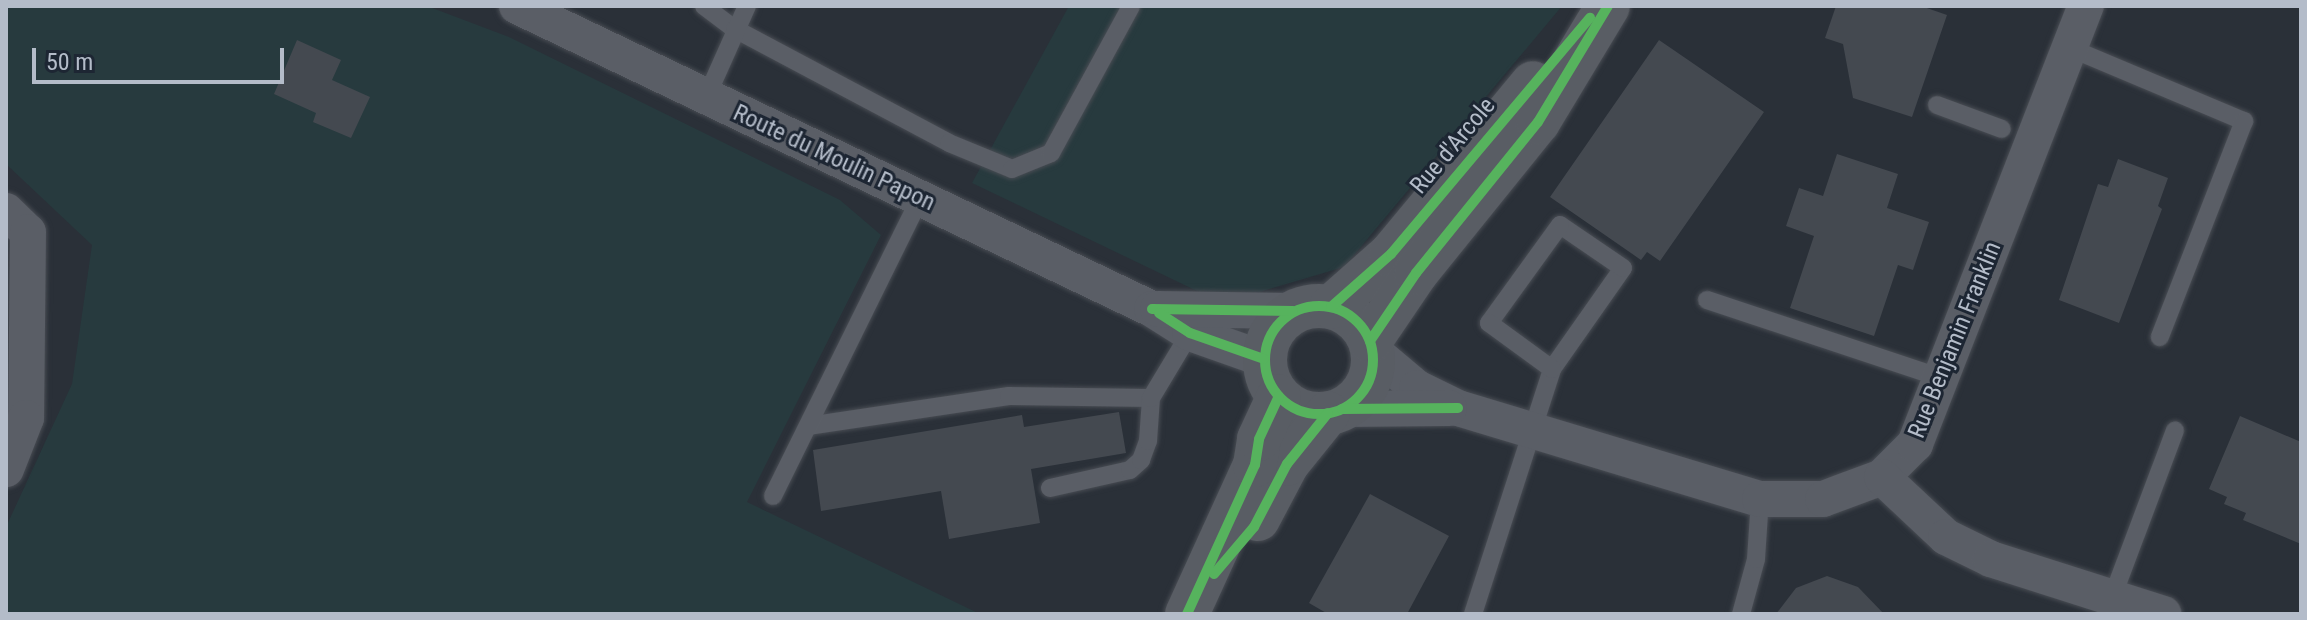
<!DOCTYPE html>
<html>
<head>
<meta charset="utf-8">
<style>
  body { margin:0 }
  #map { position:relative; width:2307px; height:620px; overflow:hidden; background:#2a3038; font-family:"Roboto Condensed",sans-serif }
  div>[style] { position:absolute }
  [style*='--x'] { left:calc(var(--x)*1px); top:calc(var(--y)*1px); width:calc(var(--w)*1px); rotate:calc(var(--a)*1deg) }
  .green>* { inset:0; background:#273a3e }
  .building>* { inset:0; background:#444950 }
  .roads { filter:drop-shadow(0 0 2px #484c53) drop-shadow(0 0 2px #484c53) }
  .service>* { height:18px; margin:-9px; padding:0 9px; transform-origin:9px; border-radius:9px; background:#5a5e66 }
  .minor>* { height:36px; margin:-18px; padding:0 18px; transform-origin:18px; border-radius:18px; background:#5a5e66 }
  .secondary>* { height:44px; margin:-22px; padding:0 22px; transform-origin:22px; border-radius:22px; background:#595d64 }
  .secondary>.ring { margin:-22px; padding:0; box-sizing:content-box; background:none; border:44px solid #595d64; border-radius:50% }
  .cycleway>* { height:10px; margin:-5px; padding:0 5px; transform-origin:5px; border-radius:5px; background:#56b35d }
  .cycleway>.ring { margin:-5px; padding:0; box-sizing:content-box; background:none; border:10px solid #56b35d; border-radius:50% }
  span { translate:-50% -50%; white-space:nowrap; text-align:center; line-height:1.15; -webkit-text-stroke:6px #1d2633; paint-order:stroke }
  .street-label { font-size:24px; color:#b4bcc9 }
  .frame { position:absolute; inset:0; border:8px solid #b4bcc9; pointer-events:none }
  .scale { position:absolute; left:32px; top:48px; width:252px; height:36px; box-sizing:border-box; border:4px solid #b4bcc9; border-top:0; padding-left:10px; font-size:24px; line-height:28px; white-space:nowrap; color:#b4bcc9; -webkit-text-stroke:6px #1d2633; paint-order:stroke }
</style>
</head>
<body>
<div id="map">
  <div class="green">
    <i style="clip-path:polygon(6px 6px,427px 6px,509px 37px,840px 200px,881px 235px,747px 502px,980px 614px,6px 614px,6px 527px,72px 384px,92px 245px,6px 164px)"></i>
    <i style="clip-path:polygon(1069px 6px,1562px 6px,1344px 267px,1222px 303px,972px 183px)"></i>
  </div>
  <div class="building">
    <i style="clip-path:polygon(1836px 6px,1921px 6px,1947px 15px,1912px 117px,1853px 98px,1843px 44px,1825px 38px)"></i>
    <i style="clip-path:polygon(297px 40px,341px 60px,332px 80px,370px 97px,351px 138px,313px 122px,316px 113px,274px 94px)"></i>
    <i style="clip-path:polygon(1659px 40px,1764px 112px,1660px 261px,1647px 252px,1641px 260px,1550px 197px)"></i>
    <i style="clip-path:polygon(1837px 154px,1898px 174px,1887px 208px,1929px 222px,1913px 270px,1898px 265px,1874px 336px,1790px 308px,1814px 236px,1786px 226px,1799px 188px,1823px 196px)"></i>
    <i style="clip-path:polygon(2118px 159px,2168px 178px,2158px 206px,2162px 209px,2119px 323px,2059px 300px,2098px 184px,2108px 187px)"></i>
    <i style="clip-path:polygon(1119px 412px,1126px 453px,1031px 469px,1040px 523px,949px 539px,941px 491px,821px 511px,813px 450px,1022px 415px,1024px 427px)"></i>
    <i style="clip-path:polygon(2240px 416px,2301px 442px,2301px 544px,2243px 520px,2246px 513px,2224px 504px,2227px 497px,2209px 489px)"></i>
    <i style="clip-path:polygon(1370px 494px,1449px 536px,1407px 614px,1328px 614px,1309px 603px)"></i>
    <i style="clip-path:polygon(1827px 576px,1858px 587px,1884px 614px,1776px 614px,1796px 588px)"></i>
  </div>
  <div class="roads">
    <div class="service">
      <i style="--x:704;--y:6;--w:39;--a:37"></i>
      <i style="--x:735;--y:29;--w:242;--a:28"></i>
      <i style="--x:949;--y:143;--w:68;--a:22.4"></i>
      <i style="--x:1012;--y:169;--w:42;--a:-22.3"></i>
      <i style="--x:1051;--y:153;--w:167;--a:-61.4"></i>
      <i style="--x:2070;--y:48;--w:189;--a:22.8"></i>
      <i style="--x:2244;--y:121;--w:232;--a:111.3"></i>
      <i style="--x:706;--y:98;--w:101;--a:-66"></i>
      <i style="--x:1937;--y:105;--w:69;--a:20.3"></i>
      <i style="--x:1707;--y:300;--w:247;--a:18.4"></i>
      <i style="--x:808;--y:426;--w:203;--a:-8.5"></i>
      <i style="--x:1009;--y:396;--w:142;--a:0.8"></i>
      <i style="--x:1050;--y:488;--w:82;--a:-12.7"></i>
      <i style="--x:1130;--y:470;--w:15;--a:-42"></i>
      <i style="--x:1141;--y:460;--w:20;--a:-70"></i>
      <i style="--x:1148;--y:441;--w:43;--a:-86"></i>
      <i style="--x:1151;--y:398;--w:76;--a:-59"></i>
      <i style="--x:773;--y:496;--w:332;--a:-63.7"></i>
      <i style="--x:2112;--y:598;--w:179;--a:-69.4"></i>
      <i style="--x:1473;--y:614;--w:257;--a:-72.1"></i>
      <i style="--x:1552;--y:369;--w:123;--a:-54.9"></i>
      <i style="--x:1623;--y:268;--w:76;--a:-145.7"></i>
      <i style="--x:1560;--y:225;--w:121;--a:125.9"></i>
      <i style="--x:1489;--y:323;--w:78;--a:36.1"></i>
      <i style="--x:1741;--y:614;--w:57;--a:-74.7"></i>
      <i style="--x:1756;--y:559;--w:60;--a:-86.2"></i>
    </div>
    <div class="minor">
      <i style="--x:517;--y:6;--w:704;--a:25.51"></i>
      <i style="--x:1152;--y:309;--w:45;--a:32.3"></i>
      <i style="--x:1190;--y:333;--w:78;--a:19.4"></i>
      <i style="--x:6;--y:211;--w:30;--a:44"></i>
      <i style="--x:28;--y:232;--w:186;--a:90.6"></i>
      <i style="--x:26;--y:418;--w:55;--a:111.4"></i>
      <i style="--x:1158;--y:309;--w:135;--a:0.8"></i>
      <i style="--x:1373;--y:351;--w:57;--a:40.1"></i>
      <i style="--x:1417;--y:388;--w:46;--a:26"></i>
      <i style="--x:1458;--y:408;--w:315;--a:16.8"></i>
      <i style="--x:1760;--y:499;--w:63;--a:0"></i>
      <i style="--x:1823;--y:499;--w:63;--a:-20.4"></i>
      <i style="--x:1882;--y:477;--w:47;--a:-45"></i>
      <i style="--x:1915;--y:444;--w:470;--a:-68.7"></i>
      <i style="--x:1342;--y:409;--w:107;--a:-0.5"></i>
      <i style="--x:1882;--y:477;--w:88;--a:43.2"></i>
      <i style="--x:1946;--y:537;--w:50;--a:26.1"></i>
      <i style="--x:1991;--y:559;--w:181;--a:17.7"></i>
    </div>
    <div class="secondary">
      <i class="ring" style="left:1265px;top:306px;width:64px;height:64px"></i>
      <i style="--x:1331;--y:307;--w:80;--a:-41.5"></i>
      <i style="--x:1391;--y:254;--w:222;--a:-50.3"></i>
      <i style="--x:1370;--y:341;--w:82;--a:-55.9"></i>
      <i style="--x:1416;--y:273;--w:194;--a:-51.1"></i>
      <i style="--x:1538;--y:122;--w:135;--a:-58.9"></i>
      <i style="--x:1258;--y:519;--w:62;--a:-62.2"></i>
      <i style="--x:1287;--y:464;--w:65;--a:-51.2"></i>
      <i style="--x:1187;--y:614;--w:164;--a:-65.5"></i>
      <i style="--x:1255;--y:465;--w:26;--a:-81"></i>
      <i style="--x:1259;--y:439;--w:47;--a:-65.1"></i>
    </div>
  </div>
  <div class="cycleway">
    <i class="ring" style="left:1265px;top:306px;width:98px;height:98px"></i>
    <i style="--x:1331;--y:307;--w:80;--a:-41.5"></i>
    <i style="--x:1391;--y:254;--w:309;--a:-49.9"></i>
    <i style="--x:1152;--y:309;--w:141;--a:0.8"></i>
    <i style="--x:1159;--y:313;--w:37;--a:33"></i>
    <i style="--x:1190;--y:333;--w:78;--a:19.4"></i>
    <i style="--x:1370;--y:341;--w:82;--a:-55.9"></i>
    <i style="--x:1416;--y:273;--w:194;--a:-51.1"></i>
    <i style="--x:1538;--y:122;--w:135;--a:-58.9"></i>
    <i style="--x:1342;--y:409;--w:116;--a:-0.5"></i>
    <i style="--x:1214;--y:574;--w:62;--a:-49.6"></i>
    <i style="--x:1254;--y:527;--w:71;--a:-62.4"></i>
    <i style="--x:1287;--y:464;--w:65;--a:-51.2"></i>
    <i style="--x:1187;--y:614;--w:164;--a:-65.5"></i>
    <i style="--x:1255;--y:465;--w:26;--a:-81"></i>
    <i style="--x:1259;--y:439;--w:47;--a:-65.1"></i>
  </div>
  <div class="street-label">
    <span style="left:1453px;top:146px;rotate:-50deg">Rue d'Arcole</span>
    <span style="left:834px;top:158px;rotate:25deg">Route du Moulin Papon</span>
    <span style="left:1955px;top:340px;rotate:-68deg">Rue Benjamin Franklin</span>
  </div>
  <div class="frame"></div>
  <div class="scale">50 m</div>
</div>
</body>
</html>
